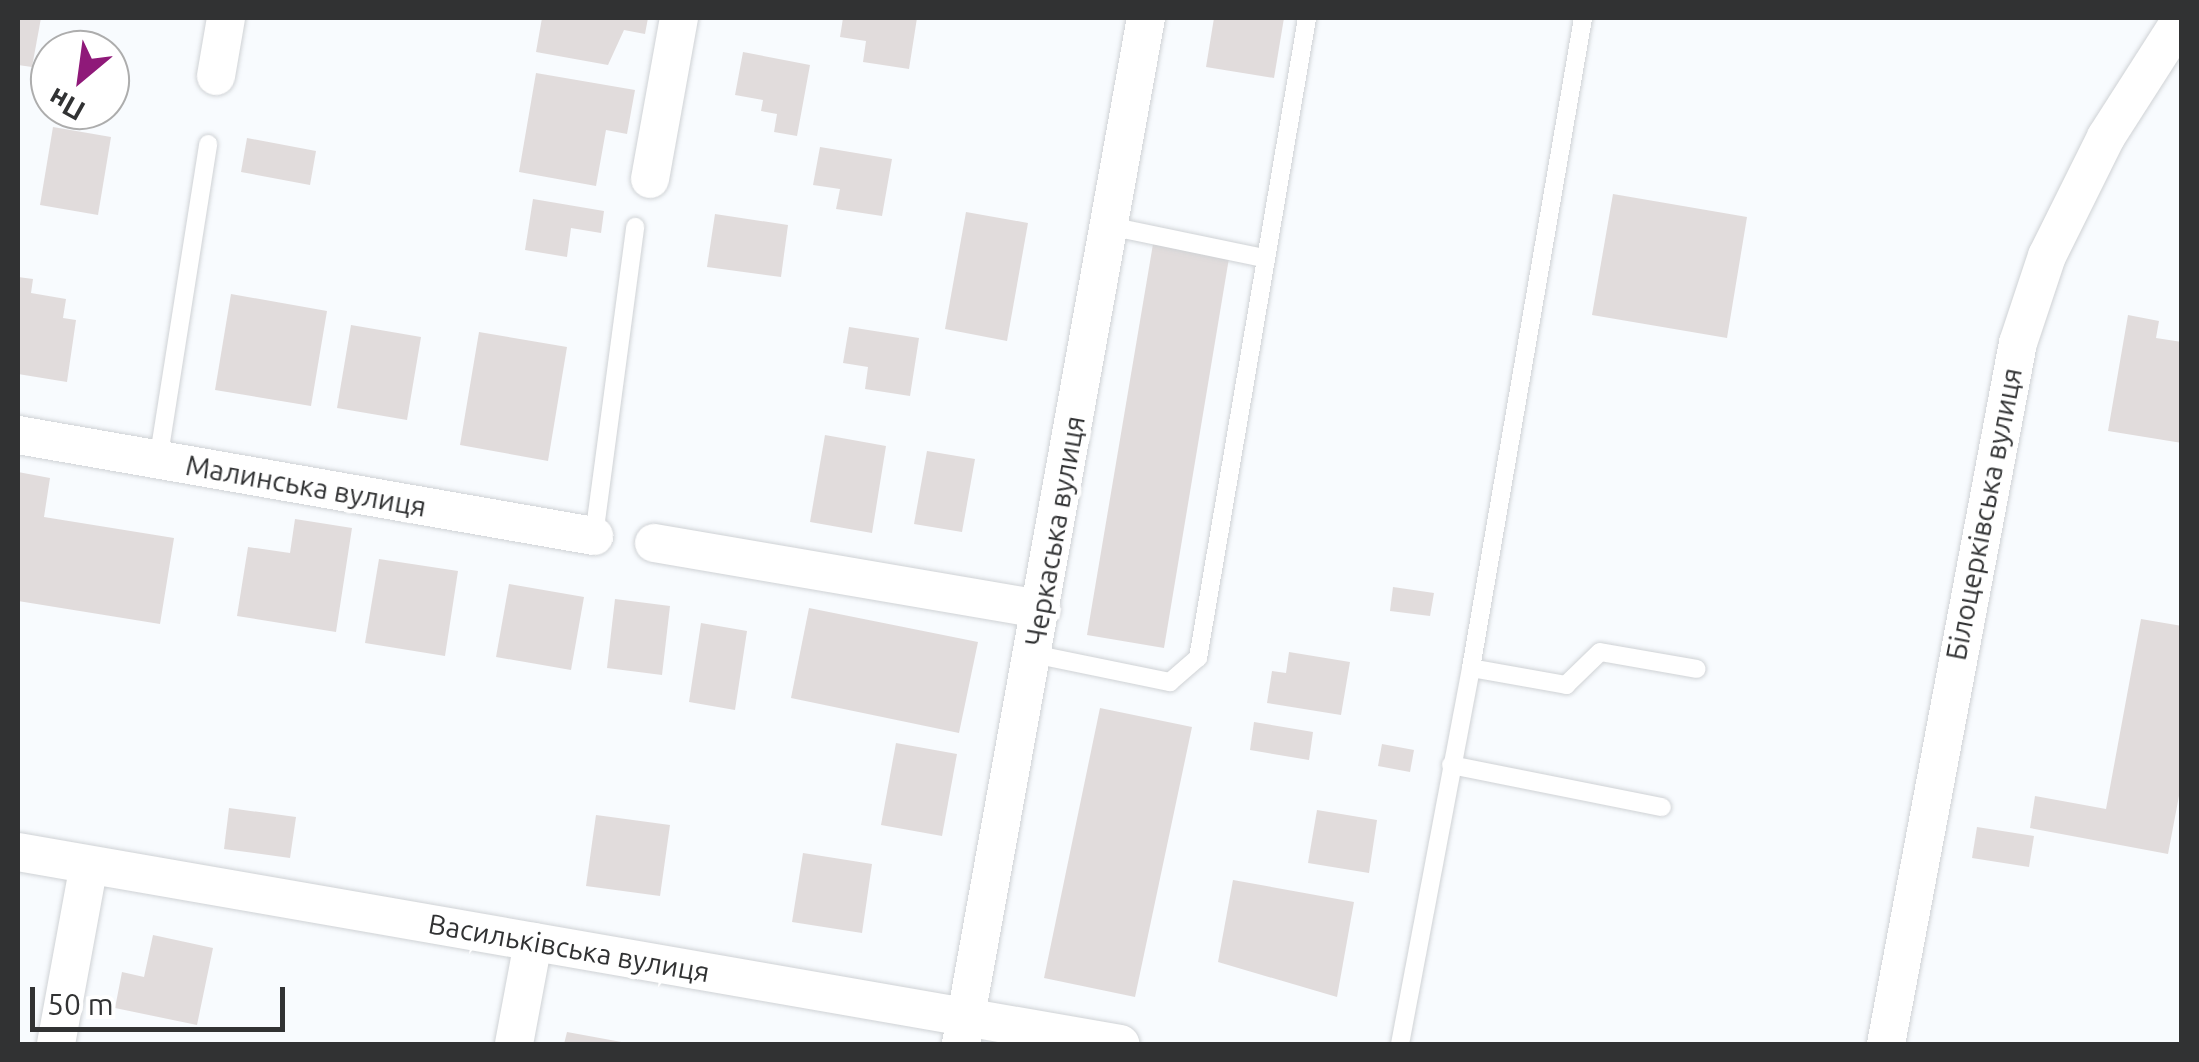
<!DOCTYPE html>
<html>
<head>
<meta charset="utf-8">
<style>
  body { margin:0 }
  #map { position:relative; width:2199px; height:1062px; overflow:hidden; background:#f8fbfe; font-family:Ubuntu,sans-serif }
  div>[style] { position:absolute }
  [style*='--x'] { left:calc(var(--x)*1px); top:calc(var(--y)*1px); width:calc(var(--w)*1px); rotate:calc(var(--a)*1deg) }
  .building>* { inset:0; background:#e1dcdc }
  .roads { filter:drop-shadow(0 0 2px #cfd2d5) drop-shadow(0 0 2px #cfd2d5) }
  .service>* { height:18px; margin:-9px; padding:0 9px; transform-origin:9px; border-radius:9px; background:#fff }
  .minor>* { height:38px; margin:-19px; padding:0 19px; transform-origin:19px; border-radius:19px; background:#fff }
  span { translate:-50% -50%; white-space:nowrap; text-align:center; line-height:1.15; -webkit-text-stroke:9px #fff; paint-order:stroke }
  .street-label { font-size:28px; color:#313233 }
  .frame { position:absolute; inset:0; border:20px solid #313233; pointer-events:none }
  .north { position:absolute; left:30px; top:30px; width:100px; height:100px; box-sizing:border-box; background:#fff; border:2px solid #adadad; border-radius:50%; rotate:209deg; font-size:28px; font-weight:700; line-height:40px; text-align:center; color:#313233 }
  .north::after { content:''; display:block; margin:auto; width:35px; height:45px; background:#8f1979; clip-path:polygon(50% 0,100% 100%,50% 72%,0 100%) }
  .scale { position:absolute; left:30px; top:987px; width:255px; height:45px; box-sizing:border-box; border:5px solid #313233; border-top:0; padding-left:12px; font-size:30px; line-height:35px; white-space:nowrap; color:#313233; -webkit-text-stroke:8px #fff; paint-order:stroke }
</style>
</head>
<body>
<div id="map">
  <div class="building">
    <i style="clip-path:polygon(18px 18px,41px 18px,32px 67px,18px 65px)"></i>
    <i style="clip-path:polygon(542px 18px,648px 18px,645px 34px,624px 30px,608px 65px,536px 52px)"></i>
    <i style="clip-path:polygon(843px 18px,917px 18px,909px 69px,863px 62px,866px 41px,840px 37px)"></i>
    <i style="clip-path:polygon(1214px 18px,1284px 18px,1274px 78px,1206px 67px)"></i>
    <i style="clip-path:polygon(743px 52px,810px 65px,797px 136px,774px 132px,777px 114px,761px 111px,763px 100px,735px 95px)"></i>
    <i style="clip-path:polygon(536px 73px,635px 90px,627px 134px,606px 130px,596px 186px,519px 172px)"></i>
    <i style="clip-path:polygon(53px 127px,111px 137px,98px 215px,40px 205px)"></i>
    <i style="clip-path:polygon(247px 138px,316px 151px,310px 185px,241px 172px)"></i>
    <i style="clip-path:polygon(820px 147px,892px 159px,882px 216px,836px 209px,840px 189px,813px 185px)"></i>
    <i style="clip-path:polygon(1613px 194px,1747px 217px,1727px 338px,1592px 315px)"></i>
    <i style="clip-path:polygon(533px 199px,604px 211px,601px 233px,571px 228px,567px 257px,525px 250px)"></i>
    <i style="clip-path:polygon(966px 212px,1028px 223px,1007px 341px,945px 329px)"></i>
    <i style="clip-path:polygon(715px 214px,788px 225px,781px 277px,707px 267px)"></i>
    <i style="clip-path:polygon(1153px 244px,1229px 258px,1164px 648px,1087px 635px)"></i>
    <i style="clip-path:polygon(18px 277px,33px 279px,31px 293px,66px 299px,63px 318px,76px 320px,67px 382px,18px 374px)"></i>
    <i style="clip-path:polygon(231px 294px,327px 311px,311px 406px,215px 390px)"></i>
    <i style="clip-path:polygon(2128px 315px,2159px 321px,2156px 338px,2182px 342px,2182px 443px,2108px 431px)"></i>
    <i style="clip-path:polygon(351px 325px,421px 337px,407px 420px,337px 408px)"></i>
    <i style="clip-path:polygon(849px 327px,919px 338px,910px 396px,865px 389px,868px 367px,843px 363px)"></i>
    <i style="clip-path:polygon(479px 332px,567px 347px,548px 461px,460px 445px)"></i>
    <i style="clip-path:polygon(825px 435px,886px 446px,872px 533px,810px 522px)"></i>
    <i style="clip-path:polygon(927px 451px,975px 459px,962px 532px,914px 524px)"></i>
    <i style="clip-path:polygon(18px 472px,50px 478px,44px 517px,174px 538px,160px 624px,18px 601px)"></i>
    <i style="clip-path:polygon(295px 519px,352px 528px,336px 632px,237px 616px,248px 547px,290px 553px)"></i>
    <i style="clip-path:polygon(379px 559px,458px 571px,445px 656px,365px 643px)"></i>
    <i style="clip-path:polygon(509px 584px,584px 597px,571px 670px,496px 657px)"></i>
    <i style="clip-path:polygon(1393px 587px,1434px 593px,1430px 616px,1390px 611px)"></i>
    <i style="clip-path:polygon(615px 599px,670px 606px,662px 675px,607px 668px)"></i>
    <i style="clip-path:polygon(809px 608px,978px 642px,959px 733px,791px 698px)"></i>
    <i style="clip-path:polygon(2141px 619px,2182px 626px,2182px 780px,2168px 854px,2030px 828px,2035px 796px,2106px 809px)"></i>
    <i style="clip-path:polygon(701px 623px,747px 631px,735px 710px,689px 702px)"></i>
    <i style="clip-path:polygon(1289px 652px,1350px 662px,1341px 715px,1267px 703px,1272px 671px,1286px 673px)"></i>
    <i style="clip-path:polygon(1100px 708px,1192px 727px,1135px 997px,1044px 978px)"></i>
    <i style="clip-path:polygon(1254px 722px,1313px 732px,1309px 760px,1250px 750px)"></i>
    <i style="clip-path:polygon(896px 743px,957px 754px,942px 836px,881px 825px)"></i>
    <i style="clip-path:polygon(1382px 744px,1414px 750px,1410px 772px,1378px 766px)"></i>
    <i style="clip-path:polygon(229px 808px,296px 817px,290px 858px,224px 849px)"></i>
    <i style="clip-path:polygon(1317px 810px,1377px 820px,1369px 873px,1308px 863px)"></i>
    <i style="clip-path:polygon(596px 815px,670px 825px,660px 896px,586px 886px)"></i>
    <i style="clip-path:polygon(1977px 827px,2034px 836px,2029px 867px,1972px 858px)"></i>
    <i style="clip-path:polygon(803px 853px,872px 864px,862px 933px,792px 922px)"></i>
    <i style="clip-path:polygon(1233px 880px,1354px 902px,1337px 997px,1218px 962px)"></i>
    <i style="clip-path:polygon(153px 935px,213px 948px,197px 1025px,115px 1008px,122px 972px,144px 977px)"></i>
    <i style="clip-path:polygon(567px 1032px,627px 1043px,627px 1044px,564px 1044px)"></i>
  </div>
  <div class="roads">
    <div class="service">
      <i style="--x:1109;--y:226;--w:158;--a:11.7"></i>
      <i style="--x:158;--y:461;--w:321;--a:-81"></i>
      <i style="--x:594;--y:536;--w:312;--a:-82.4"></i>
      <i style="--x:1033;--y:654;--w:140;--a:11.6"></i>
      <i style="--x:1170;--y:682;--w:37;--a:-41"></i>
      <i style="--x:1198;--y:658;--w:649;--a:-80.33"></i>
      <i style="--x:1471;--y:668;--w:660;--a:-80.22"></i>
      <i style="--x:1451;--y:765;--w:215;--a:11.3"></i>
      <i style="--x:1400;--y:1044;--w:383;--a:-79.3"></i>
      <i style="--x:1471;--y:668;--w:97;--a:10.1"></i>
      <i style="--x:1566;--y:685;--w:47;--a:-44.1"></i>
      <i style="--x:1600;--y:652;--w:98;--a:9.9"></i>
    </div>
    <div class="minor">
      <i style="--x:216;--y:76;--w:59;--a:-80.2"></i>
      <i style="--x:650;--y:179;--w:164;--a:-79.8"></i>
      <i style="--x:18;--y:435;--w:585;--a:9.95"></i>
      <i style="--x:654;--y:543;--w:393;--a:9.7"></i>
      <i style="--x:18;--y:852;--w:1119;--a:9.88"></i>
      <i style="--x:56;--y:1044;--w:182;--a:-79.6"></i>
      <i style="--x:514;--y:1044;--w:104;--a:-79.4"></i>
      <i style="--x:961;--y:1044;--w:1043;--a:-79.78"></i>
      <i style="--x:1886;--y:1044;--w:713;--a:-79.34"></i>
      <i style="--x:2018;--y:343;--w:92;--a:-71.6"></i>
      <i style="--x:2047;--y:256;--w:133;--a:-63.6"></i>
      <i style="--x:2106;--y:137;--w:141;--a:-57.4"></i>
    </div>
  </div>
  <div class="street-label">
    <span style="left:306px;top:486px;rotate:10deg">Малинська вулиця</span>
    <span style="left:1984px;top:514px;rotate:-79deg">Білоцерківська вулиця</span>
    <span style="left:1055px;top:531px;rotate:-80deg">Черкаська вулиця</span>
    <span style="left:569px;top:948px;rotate:10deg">Васильківська вулиця</span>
  </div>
  <div class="frame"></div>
  <div class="north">Пн</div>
  <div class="scale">50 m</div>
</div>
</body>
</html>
